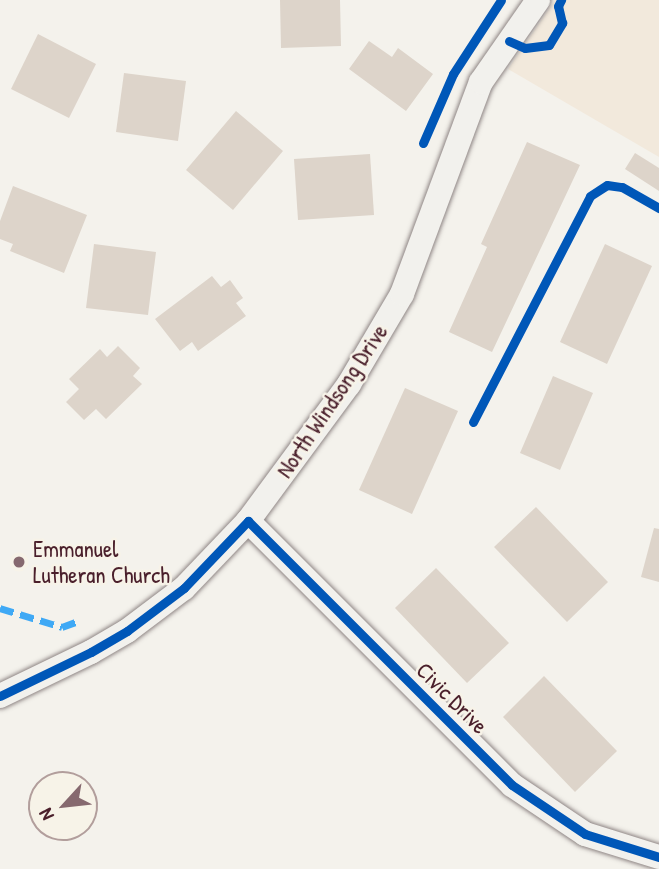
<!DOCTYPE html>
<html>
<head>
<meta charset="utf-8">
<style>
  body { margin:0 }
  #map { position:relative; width:659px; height:869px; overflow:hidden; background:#f4f2ec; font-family:"Patrick Hand",sans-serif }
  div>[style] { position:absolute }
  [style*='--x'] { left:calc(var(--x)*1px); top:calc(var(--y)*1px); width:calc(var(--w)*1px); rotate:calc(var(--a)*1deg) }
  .built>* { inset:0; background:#f2e9dc }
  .building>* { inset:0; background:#ddd4ca }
  .roads { filter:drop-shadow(0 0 2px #8f8685) drop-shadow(0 0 2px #8f8685) }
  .secondary>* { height:24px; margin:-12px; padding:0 12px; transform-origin:12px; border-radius:12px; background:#f2f1ed }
  .quiet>* { height:7px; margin-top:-3.5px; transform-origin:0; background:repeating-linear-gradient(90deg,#3fa9f5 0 14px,transparent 0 21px) }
  .cycleway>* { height:9px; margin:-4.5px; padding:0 4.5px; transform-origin:4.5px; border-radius:4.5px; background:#0057b8 }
  .dots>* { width:19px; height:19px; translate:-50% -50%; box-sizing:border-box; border:4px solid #f7f3e8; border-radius:50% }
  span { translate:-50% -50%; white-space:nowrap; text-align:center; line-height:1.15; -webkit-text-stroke:5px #f7f3e8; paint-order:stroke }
  .street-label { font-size:23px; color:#4a1f2b }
  .poi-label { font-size:23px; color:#4a1f2b }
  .left { translate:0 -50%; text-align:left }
  .north { position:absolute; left:28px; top:771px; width:70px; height:70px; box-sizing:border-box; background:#f7f3e8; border:2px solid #b29e9c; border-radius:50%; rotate:243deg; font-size:19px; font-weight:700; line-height:28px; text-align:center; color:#4a1f2b }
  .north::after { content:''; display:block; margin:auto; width:24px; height:32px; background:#86696f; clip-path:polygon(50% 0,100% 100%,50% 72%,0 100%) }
</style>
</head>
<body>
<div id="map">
  <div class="built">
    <i style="clip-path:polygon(555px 0,659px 0,659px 157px,508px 69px)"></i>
  </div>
  <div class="building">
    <i style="clip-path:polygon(280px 0,340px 0,341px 46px,281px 48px)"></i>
    <i style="clip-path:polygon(38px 34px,96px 64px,69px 118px,11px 89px)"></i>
    <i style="clip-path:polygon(369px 41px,392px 57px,398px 48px,433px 74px,406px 111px,349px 69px)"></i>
    <i style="clip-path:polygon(124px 73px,186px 81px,178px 141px,116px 132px)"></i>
    <i style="clip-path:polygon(236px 111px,283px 151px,233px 210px,186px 170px)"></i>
    <i style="clip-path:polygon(527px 142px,580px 165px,492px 352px,449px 332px,487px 247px,481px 244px)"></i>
    <i style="clip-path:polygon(635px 153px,659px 168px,659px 191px,625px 169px)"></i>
    <i style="clip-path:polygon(370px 154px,374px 215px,298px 220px,294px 159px)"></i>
    <i style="clip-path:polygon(13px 186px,87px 215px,64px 273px,10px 251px,13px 244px,0 239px,0 221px)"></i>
    <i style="clip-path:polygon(94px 244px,156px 252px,148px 315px,86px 308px)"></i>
    <i style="clip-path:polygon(605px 244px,652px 266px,607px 364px,560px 342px)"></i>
    <i style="clip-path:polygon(212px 276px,221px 287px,230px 280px,243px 298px,236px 303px,246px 316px,198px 351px,192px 342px,180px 351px,155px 319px)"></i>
    <i style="clip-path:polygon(118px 346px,140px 368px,133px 376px,142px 384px,106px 419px,96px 409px,84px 420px,66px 402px,79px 389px,69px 379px,100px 349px,107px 357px)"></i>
    <i style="clip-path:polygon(553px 376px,593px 393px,560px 470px,520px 453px)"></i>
    <i style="clip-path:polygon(405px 388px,458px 411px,412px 514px,359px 490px)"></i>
    <i style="clip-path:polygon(536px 507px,608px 582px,567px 622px,494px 547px)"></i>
    <i style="clip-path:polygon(654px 528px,659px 529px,659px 582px,641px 577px)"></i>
    <i style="clip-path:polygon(436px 568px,509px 643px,467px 683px,395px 608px)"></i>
    <i style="clip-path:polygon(544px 676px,617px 751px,575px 792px,503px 717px)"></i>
  </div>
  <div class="roads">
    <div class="secondary">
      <i style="--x:248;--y:521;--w:373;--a:45"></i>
      <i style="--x:512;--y:785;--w:88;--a:33.9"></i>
      <i style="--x:585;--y:834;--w:77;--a:17.3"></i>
      <i style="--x:0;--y:696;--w:101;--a:-25.8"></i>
      <i style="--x:91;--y:652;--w:42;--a:-30.3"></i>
      <i style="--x:127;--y:631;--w:71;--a:-37"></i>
      <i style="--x:184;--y:588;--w:93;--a:-46.3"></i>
      <i style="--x:248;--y:521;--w:170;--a:-53.6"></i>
      <i style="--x:349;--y:384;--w:104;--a:-59.5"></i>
      <i style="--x:402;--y:294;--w:226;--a:-69.6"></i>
      <i style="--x:481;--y:82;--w:100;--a:-55.2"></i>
    </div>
  </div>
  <div class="quiet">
    <i style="--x:0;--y:608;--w:65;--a:17"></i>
    <i style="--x:62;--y:627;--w:15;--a:-20"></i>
  </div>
  <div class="cycleway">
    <i style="--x:509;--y:41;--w:17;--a:24"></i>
    <i style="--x:525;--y:48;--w:24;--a:-7"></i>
    <i style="--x:549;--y:45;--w:26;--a:-59"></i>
    <i style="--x:562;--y:23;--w:17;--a:-103"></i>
    <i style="--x:558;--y:6;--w:7;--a:-63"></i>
    <i style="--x:423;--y:143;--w:75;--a:-66.5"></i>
    <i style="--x:453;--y:74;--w:88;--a:-57"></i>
    <i style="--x:473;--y:422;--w:254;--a:-62.6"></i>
    <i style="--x:590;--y:196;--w:20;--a:-33"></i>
    <i style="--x:607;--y:185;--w:15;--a:8"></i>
    <i style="--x:622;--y:187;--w:43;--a:29.6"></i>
    <i style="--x:0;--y:696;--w:101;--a:-25.8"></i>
    <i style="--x:91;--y:652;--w:42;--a:-30.3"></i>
    <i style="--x:127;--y:631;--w:71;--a:-37"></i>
    <i style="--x:184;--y:588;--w:93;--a:-46.3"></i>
    <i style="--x:248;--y:521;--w:373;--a:45"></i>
    <i style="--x:512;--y:785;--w:88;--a:33.9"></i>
    <i style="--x:585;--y:834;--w:77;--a:17.3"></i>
  </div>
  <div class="dots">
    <i style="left:19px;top:562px;background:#86696f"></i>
  </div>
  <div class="street-label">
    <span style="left:332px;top:401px;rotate:-56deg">North Windsong Drive</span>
    <span style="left:452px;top:698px;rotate:45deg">Civic Drive</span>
  </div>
  <div class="poi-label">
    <span class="left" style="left:33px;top:562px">Emmanuel<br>Lutheran Church</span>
  </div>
  <div class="north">N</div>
</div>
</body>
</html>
